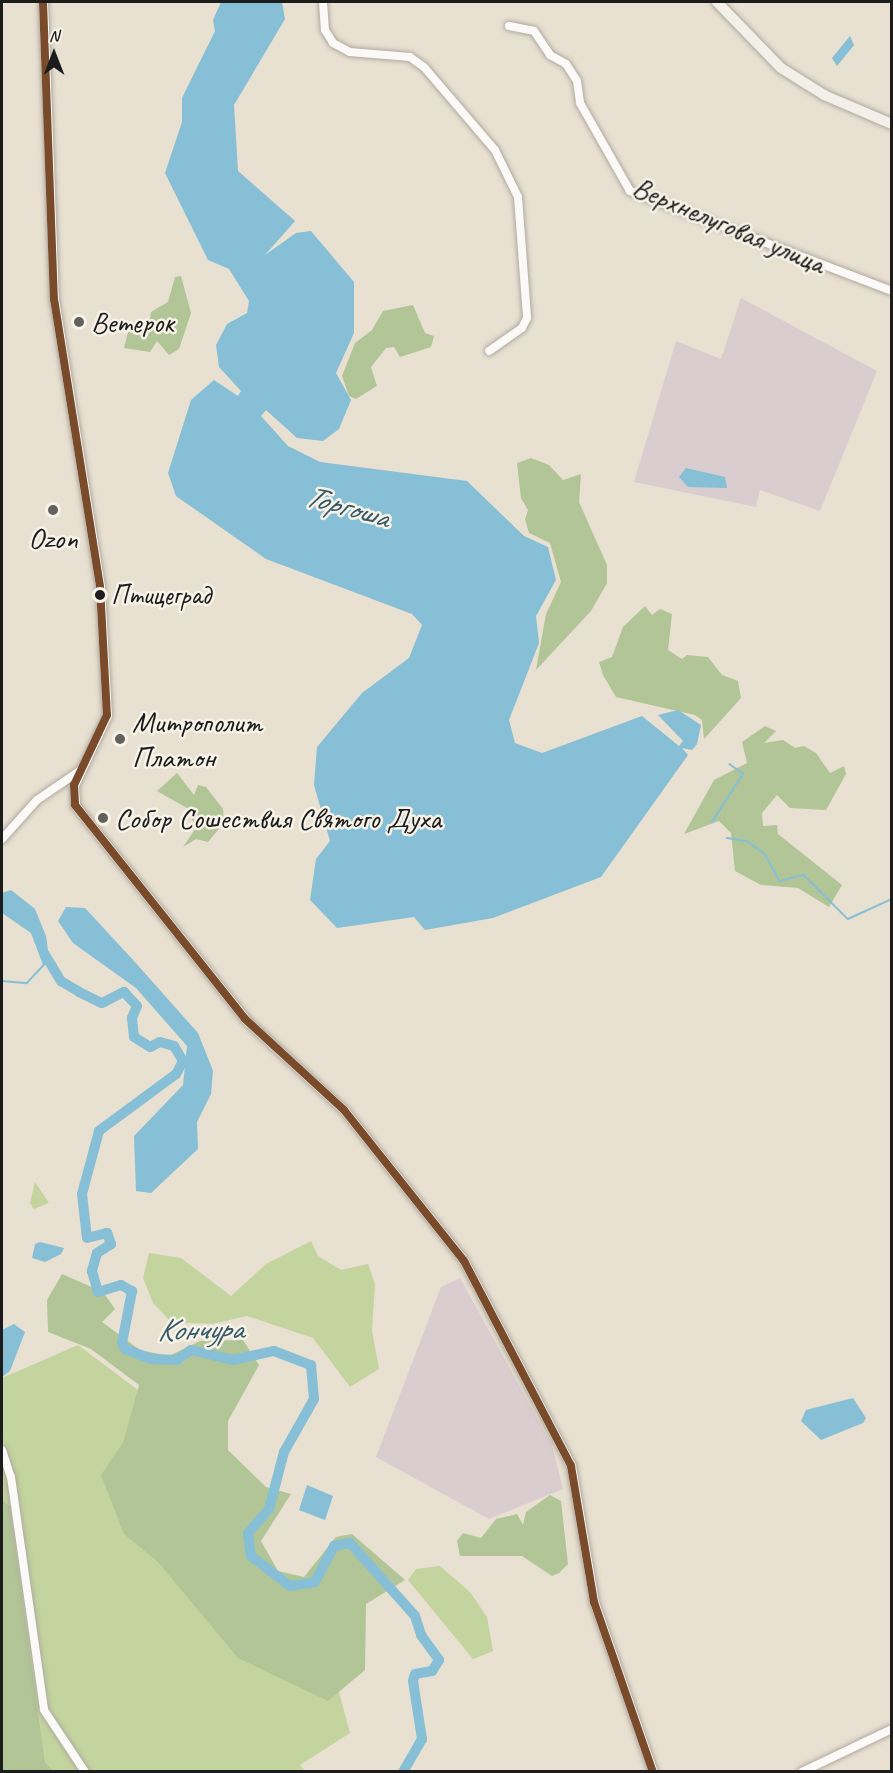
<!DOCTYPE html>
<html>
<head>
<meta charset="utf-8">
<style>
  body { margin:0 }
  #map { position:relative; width:893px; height:1773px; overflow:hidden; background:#e8e0d1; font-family:Caveat,sans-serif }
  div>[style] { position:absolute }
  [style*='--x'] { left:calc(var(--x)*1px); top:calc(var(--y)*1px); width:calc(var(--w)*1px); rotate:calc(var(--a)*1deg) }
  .industrial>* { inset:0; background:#dacdd0 }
  .green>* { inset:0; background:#c4d49e }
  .forest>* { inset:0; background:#b1c596 }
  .water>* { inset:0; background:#86bfd6 }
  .stream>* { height:1.5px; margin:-0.75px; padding:0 0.75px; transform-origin:0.75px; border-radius:0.75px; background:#86bfd6 }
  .river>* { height:10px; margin:-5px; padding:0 5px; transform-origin:5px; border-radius:5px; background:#86bfd6 }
  .roads { filter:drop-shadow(0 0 2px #afaaa0) drop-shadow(0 0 2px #afaaa0) }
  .minor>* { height:8px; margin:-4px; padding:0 4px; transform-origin:4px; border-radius:4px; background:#fcfaf8 }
  .tertiary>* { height:9px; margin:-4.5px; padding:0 4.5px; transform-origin:4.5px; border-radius:4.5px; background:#fcfaf8 }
  .secondary>* { height:10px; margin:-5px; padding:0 5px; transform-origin:5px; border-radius:5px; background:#f3f0ea }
  .bus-1>* { height:8px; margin:-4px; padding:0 4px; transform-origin:4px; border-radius:4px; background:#7a4b2a }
  .dots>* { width:16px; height:16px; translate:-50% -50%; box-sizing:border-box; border:3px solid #f7f3e8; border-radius:50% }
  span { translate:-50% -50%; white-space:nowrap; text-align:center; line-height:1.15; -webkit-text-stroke:5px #f7f3e8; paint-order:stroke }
  .bus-label { font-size:28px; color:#1c1c1c }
  .left { translate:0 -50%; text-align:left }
  .street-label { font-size:30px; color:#1c1c1c }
  .poi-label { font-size:30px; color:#1c1c1c }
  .water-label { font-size:32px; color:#365867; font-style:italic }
  .frame { position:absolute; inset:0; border:3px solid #1c1c1c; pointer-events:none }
  .north { position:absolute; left:24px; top:24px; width:60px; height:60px; -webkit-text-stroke:4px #f7f3e8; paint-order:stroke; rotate:0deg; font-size:16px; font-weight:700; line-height:24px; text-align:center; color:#1c1c1c }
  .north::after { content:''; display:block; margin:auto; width:21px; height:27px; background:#1c1c1c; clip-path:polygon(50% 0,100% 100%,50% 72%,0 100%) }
</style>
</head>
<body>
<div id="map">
  <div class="industrial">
    <i style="clip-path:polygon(741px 298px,877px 371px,820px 511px,760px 490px,756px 507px,634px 482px,676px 341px,721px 359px)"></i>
    <i style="clip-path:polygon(460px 1278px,552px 1445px,563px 1489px,489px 1519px,376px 1457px,441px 1287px)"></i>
  </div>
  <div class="green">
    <i style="clip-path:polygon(35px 1182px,49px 1203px,34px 1209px,30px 1203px)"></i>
    <i style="clip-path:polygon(311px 1241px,318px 1256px,341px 1270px,368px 1264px,375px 1284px,372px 1331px,379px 1369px,350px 1387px,313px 1338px,247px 1316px,212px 1324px,171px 1322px,153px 1303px,143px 1278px,149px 1253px,181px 1258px,231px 1296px,266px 1264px)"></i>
    <i style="clip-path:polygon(78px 1345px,142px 1393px,338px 1688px,350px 1733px,300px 1765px,305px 1771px,54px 1771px,45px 1762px,10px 1506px,2px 1500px,2px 1378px)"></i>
    <i style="clip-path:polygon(440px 1566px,470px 1592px,487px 1617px,493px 1651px,473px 1659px,408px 1580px,416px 1569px)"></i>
  </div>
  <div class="forest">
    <i style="clip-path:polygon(181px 276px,191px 313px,179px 349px,169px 355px,157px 341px,150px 352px,124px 348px,128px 332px,148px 336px,151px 312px,168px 302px,175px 277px)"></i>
    <i style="clip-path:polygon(413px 305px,425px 333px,434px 336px,431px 347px,400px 357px,394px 347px,386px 348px,371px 367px,377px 386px,356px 399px,349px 396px,342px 376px,355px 343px,372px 330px,383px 311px)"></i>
    <i style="clip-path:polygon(531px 458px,549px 465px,563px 480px,581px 474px,579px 502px,607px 565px,607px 583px,591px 611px,536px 670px,546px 614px,561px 582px,550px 543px,529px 533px,525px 519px,528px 510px,521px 498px,517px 463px)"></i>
    <i style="clip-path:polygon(645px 606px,652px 615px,660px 609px,672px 614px,668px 650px,682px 659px,687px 655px,708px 657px,722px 675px,738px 681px,741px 698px,704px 739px,702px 720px,695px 715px,616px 697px,603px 675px,599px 662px,612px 657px,623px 627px)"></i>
    <i style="clip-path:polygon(765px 726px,776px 731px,764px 743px,783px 740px,795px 748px,804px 746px,816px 753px,830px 773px,844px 766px,846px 774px,826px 810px,790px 808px,777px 795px,762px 813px,763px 826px,777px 825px,778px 834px,842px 885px,829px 907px,798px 888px,761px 885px,735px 871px,731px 833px,719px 821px,684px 834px,714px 780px,747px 763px,742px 742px)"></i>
    <i style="clip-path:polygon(177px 773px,194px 795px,198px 785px,206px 787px,223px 809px,224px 823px,208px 842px,196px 839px,183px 847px,196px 828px,187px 808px,157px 791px)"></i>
    <i style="clip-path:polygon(62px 1274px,103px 1292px,115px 1309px,102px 1322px,140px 1350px,169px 1356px,200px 1341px,243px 1340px,259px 1365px,228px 1421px,228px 1450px,266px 1487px,291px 1494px,261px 1541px,278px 1571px,304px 1577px,336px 1537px,352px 1534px,405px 1580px,366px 1604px,365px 1670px,328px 1701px,238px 1658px,158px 1562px,124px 1534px,101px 1475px,123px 1443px,139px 1385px,91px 1349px,48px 1332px,47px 1300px)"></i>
    <i style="clip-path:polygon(550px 1495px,561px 1501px,568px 1564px,559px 1573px,552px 1576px,522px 1556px,460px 1556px,457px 1541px,463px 1533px,481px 1538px,496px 1519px,517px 1514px,523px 1525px,526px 1512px)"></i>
    <i style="clip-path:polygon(2px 1500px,10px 1506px,45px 1762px,54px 1771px,2px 1771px)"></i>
  </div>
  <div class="water">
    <i style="clip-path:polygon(221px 2px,282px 2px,285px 19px,234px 105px,238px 171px,295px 221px,265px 255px,296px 233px,311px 231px,354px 282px,354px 333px,336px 373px,351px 400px,339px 429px,323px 441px,297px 438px,266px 410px,261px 416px,288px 446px,320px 462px,467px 481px,524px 536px,548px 547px,556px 580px,536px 616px,539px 643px,509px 720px,515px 743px,542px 753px,642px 716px,679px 746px,683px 741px,658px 715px,678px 710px,701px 725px,697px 744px,692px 750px,682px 748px,688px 755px,601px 877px,493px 918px,425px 930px,414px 917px,337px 928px,310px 900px,316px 859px,330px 841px,314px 785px,317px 747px,362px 693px,409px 658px,422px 625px,412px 614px,266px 559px,176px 496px,168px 473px,191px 400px,214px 380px,238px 396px,241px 391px,219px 367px,216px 345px,227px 324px,247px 313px,249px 301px,229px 269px,208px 260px,165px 173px,182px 122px,182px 98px,215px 31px,213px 20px)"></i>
    <i style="clip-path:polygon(850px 36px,854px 45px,837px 66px,832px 58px)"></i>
    <i style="clip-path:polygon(686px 468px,725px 477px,727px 488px,688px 487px,679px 477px)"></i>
    <i style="clip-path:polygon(11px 890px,35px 909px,46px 936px,50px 965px,43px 965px,31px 933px,2px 913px,2px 893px)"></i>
    <i style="clip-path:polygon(66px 907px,85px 908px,134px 961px,198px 1033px,213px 1071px,211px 1094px,197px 1122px,198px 1149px,151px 1193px,136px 1191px,134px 1136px,183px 1085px,187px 1046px,136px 988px,73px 943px,58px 921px)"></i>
    <i style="clip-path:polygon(40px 1242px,64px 1248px,61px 1254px,45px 1262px,32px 1258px,35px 1244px)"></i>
    <i style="clip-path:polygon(14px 1324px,25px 1332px,10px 1371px,2px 1377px,2px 1330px)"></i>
    <i style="clip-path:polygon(853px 1398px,866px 1418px,863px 1423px,821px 1440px,801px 1421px,806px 1410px)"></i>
    <i style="clip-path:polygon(307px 1485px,333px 1496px,325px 1520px,299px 1510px)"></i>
  </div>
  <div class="stream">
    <i style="--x:712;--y:822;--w:57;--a:-57.1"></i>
    <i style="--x:743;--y:774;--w:16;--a:-145"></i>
    <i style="--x:727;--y:838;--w:20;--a:9"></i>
    <i style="--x:747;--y:841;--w:22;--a:36"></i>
    <i style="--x:765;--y:854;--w:31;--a:61"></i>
    <i style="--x:780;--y:881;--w:25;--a:-14"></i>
    <i style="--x:804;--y:875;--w:62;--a:45"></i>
    <i style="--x:848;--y:919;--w:48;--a:-24.4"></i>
    <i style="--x:2;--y:981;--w:25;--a:5"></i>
    <i style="--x:27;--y:983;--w:25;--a:-47"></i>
  </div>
  <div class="river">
    <i style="--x:44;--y:953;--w:33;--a:59"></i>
    <i style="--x:61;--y:981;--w:21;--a:31"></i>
    <i style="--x:79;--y:992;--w:25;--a:26"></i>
    <i style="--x:102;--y:1003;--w:25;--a:-27"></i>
    <i style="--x:124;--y:992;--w:19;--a:47"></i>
    <i style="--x:137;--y:1006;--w:13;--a:113"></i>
    <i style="--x:132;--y:1018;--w:19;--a:84"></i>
    <i style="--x:134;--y:1037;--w:19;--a:32"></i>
    <i style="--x:150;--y:1047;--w:11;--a:-27"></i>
    <i style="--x:160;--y:1042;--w:15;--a:16"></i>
    <i style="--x:174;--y:1046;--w:17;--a:59"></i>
    <i style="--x:183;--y:1061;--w:15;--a:118"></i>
    <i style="--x:176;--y:1074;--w:96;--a:143.5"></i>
    <i style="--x:99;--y:1131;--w:65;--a:105.1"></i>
    <i style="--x:82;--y:1194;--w:44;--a:83.5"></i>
    <i style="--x:87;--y:1238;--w:21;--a:-14"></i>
    <i style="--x:107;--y:1233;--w:12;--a:70"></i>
    <i style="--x:111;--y:1244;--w:17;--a:147"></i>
    <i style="--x:97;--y:1253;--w:19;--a:106"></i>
    <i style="--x:92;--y:1271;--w:22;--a:74"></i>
    <i style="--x:98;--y:1292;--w:24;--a:-17"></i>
    <i style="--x:121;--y:1285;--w:13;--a:29"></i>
    <i style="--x:132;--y:1291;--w:53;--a:100.9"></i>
    <i style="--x:122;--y:1343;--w:7;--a:63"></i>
    <i style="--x:125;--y:1349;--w:28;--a:21"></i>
    <i style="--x:151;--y:1359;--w:26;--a:2"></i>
    <i style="--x:177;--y:1360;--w:17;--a:-36"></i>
    <i style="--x:191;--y:1350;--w:43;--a:13.4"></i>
    <i style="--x:233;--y:1360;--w:42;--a:-12.4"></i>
    <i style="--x:274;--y:1351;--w:40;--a:21"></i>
    <i style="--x:311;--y:1365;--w:34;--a:85"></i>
    <i style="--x:314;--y:1399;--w:61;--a:119.5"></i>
    <i style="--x:284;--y:1452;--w:59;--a:104.7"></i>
    <i style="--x:269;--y:1509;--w:32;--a:131"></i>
    <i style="--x:248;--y:1533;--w:23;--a:83"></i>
    <i style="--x:251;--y:1556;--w:49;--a:37.6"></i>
    <i style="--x:290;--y:1586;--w:25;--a:-9"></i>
    <i style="--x:315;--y:1582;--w:41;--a:-62.2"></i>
    <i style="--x:334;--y:1546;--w:16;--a:-11"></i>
    <i style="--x:350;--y:1543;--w:98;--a:48.3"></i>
    <i style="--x:415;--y:1616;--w:20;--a:72"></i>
    <i style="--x:421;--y:1635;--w:31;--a:54"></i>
    <i style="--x:439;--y:1660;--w:13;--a:122"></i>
    <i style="--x:432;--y:1671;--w:17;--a:170"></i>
    <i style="--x:415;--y:1674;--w:7;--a:106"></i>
    <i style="--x:413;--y:1681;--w:59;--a:81.2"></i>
    <i style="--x:422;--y:1739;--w:38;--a:120"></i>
  </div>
  <div class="roads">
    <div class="minor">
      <i style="--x:323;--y:2;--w:28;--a:86"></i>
      <i style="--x:325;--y:30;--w:15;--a:58"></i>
      <i style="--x:333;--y:43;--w:19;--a:28"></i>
      <i style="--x:350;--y:52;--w:60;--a:4.8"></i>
      <i style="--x:410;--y:57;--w:17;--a:36"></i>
      <i style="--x:424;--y:67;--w:109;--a:49.5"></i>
      <i style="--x:495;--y:150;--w:52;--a:63.9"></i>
      <i style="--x:518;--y:197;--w:121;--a:85.7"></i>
      <i style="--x:527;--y:318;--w:11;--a:117"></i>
      <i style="--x:522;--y:328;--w:40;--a:145.1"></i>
      <i style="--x:509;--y:26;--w:25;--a:11"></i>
      <i style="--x:534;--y:31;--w:29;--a:56"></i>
      <i style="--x:550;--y:55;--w:18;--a:29"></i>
      <i style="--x:566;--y:64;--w:20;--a:57"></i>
      <i style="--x:577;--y:81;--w:22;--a:82"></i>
      <i style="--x:580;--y:103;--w:101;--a:60.4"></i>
      <i style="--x:630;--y:191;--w:280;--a:20.9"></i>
      <i style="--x:2;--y:839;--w:52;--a:-48.1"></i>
      <i style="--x:37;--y:800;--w:53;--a:-34.3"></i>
      <i style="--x:2;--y:1450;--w:28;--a:72"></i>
      <i style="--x:11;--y:1477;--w:235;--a:81.9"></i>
      <i style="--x:44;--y:1710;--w:74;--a:56.5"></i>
      <i style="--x:802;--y:1772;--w:100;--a:-25.5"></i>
    </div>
    <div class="tertiary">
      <i style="--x:43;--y:2;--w:297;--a:87.9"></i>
      <i style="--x:54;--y:299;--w:292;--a:80.9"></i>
      <i style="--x:100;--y:587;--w:128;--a:86.9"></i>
      <i style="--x:107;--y:715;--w:77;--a:115.2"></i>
      <i style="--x:74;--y:785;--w:20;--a:87"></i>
      <i style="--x:75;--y:805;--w:273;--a:51.5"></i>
      <i style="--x:245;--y:1019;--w:134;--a:42.6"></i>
      <i style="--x:344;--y:1110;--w:193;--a:51.5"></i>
      <i style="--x:464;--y:1261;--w:231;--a:62.4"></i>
      <i style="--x:571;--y:1466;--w:138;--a:80.4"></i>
      <i style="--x:594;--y:1602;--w:180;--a:70.9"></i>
    </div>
    <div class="secondary">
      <i style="--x:717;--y:2;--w:92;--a:45.9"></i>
      <i style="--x:781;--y:68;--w:51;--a:32.1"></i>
      <i style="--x:824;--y:95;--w:74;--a:23.1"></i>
    </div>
  </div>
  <div class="bus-1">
    <i style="--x:43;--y:2;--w:297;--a:87.9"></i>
    <i style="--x:54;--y:299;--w:292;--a:80.9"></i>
    <i style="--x:100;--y:587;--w:128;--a:86.9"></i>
    <i style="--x:107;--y:715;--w:77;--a:115.2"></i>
    <i style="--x:74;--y:785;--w:20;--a:87"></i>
    <i style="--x:75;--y:805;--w:273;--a:51.5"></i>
    <i style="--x:245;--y:1019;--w:134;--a:42.6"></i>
    <i style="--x:344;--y:1110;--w:193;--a:51.5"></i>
    <i style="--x:464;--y:1261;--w:231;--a:62.4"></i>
    <i style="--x:571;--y:1466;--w:138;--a:80.4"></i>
    <i style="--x:594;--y:1602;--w:180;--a:70.9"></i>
  </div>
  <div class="dots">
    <i style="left:79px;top:322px;background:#63615b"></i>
    <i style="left:53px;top:510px;background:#63615b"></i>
    <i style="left:100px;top:595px;background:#1c1c1c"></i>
    <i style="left:120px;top:739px;background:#63615b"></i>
    <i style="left:103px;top:818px;background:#63615b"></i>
  </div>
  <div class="bus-label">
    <span class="left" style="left:111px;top:595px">Птицеград</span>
  </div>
  <div class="street-label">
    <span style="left:729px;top:225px;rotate:23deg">Верхнелуговая улица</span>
  </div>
  <div class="poi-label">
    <span class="left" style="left:91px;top:322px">Ветерок</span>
    <span style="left:53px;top:538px">Ozon</span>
    <span class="left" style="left:132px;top:739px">Митрополит<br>Платон</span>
    <span class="left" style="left:115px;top:818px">Собор Сошествия Святого Духа</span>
  </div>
  <div class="water-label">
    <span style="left:347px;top:507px;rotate:16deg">Торгоша</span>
    <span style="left:200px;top:1330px;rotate:-1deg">Кончура</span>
  </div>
  <div class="frame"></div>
  <div class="north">N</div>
</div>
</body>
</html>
